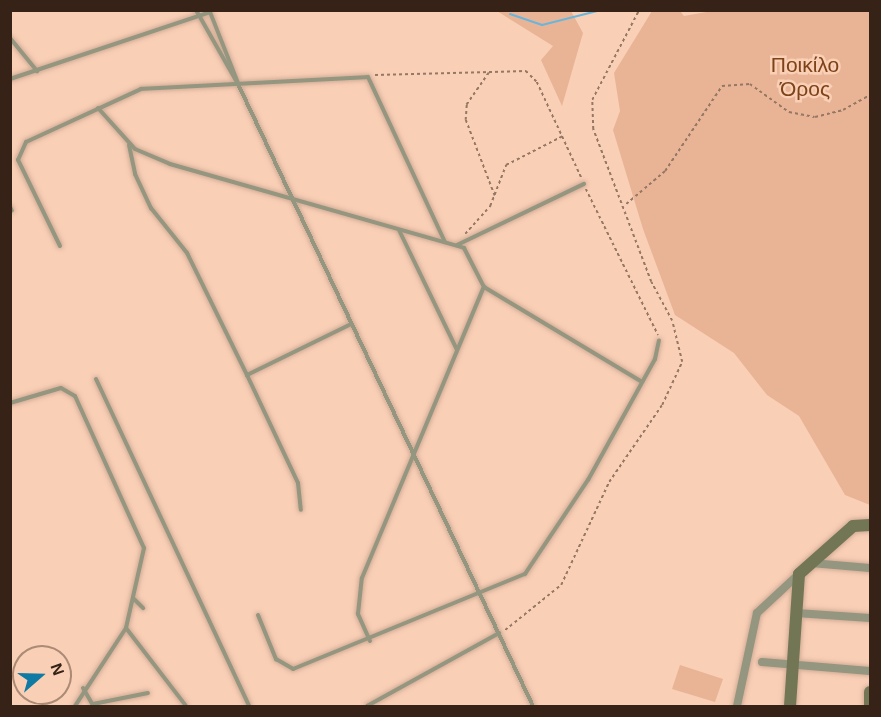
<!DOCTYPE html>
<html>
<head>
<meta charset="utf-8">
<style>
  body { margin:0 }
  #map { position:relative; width:881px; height:717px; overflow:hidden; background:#f9cfb6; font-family:Arial,sans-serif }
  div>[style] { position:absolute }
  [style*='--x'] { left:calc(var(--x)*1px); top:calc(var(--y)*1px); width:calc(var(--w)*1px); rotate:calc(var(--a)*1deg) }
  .green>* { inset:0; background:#e9b495 }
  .stream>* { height:2px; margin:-1px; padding:0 1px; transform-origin:1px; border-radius:1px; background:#6bb5db }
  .path>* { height:1.5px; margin-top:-0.75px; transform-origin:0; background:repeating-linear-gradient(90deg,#957764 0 3px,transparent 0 6px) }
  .roads { filter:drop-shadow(0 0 2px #d2ac96) drop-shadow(0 0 2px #d2ac96) }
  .lane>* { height:4px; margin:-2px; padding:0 2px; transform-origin:2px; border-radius:2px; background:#94967f }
  .street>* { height:8px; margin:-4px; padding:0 4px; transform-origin:4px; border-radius:4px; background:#94967f }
  .secondary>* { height:12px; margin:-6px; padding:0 6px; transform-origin:6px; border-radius:6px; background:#737654 }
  span { translate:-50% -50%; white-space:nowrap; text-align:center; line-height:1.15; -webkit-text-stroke:5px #f9cfb6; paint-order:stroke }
  .park-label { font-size:21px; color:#7d4218 }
  .frame { position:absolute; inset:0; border:12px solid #362216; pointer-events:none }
  .north { position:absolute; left:12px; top:645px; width:60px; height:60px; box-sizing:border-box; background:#f9cfb6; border:2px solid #ab8a76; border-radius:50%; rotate:70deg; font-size:16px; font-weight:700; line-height:24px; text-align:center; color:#362216 }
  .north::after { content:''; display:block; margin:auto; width:21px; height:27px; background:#0f7aa4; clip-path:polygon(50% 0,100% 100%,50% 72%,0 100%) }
</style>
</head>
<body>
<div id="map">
  <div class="green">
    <i style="clip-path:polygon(497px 11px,571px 11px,583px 33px,562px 106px,541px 60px,553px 46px)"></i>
    <i style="clip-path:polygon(712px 11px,870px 11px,870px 505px,845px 495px,799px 416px,767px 395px,734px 353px,675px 315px,643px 229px,613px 130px,620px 111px,614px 73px,652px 11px,680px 11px,684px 16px)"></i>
    <i style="clip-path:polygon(680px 665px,723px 679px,715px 702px,672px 689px)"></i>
  </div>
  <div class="stream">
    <i style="--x:654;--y:10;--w:4;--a:0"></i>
    <i style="--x:510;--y:14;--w:34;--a:19"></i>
    <i style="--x:542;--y:25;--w:61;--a:-14.3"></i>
  </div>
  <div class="path">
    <i style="--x:489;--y:73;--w:39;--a:125"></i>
    <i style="--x:467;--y:105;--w:15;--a:94"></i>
    <i style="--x:466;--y:120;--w:81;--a:69.1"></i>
    <i style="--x:375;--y:75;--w:151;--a:-1.5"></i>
    <i style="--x:526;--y:71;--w:16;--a:45"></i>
    <i style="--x:537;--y:82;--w:107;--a:65.1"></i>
    <i style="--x:586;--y:189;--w:163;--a:63.7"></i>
    <i style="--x:626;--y:204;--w:51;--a:-40.2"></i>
    <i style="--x:665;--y:171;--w:102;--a:-56.2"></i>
    <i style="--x:722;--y:86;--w:28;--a:-4"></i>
    <i style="--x:750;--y:84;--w:48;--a:35.7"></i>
    <i style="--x:789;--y:112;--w:26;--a:11"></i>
    <i style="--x:815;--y:117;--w:29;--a:-14"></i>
    <i style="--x:843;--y:110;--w:31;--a:-29"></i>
    <i style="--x:465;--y:234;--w:38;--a:-48"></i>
    <i style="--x:490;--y:206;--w:44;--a:-68.7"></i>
    <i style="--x:506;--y:165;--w:64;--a:-27"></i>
    <i style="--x:505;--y:630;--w:72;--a:-38.8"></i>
    <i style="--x:561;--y:585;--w:114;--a:-65"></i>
    <i style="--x:609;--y:482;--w:93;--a:-55.5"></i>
    <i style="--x:662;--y:405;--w:47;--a:-65.1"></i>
    <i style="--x:682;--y:362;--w:42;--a:-103.7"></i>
    <i style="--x:672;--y:321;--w:44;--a:-118.3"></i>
    <i style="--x:651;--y:282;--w:164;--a:-110.8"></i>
    <i style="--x:593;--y:129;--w:29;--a:-92"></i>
    <i style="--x:592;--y:100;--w:102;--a:-62.4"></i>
  </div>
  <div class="roads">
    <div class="lane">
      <i style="--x:196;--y:10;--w:85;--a:60.4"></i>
      <i style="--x:238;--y:84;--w:688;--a:64.63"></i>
      <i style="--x:210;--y:12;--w:76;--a:68.5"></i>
      <i style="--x:10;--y:38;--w:43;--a:50.7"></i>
      <i style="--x:10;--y:79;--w:211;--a:-18.5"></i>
      <i style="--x:98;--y:108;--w:55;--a:47.9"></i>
      <i style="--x:135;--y:149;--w:38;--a:23"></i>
      <i style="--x:170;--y:164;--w:306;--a:15.9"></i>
      <i style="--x:464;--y:248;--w:44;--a:62.9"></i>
      <i style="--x:484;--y:287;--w:184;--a:31"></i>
      <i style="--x:129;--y:145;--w:30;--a:78"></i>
      <i style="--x:135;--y:174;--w:38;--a:65"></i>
      <i style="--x:151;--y:208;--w:58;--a:51.3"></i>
      <i style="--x:187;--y:253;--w:136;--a:63.8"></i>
      <i style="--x:247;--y:375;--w:119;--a:64.7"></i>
      <i style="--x:298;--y:483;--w:27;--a:84"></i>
      <i style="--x:10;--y:207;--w:4;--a:63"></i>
      <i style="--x:399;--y:230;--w:133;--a:64.2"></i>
      <i style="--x:457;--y:245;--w:141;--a:-25.7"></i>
      <i style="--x:60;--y:246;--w:96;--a:-116"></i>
      <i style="--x:18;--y:160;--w:20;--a:-66"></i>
      <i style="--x:26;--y:142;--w:127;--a:-24.7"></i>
      <i style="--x:141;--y:89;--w:227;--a:-3"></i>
      <i style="--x:368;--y:77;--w:182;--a:65"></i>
      <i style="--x:247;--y:375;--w:116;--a:-26.1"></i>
      <i style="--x:96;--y:379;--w:361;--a:64.9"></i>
      <i style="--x:10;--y:403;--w:53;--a:-16.4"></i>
      <i style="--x:61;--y:388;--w:16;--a:30"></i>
      <i style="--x:75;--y:396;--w:167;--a:65.6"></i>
      <i style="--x:144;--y:548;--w:82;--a:102.7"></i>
      <i style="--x:126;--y:628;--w:93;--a:123.2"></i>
      <i style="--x:134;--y:599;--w:13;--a:45"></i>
      <i style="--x:258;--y:615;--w:48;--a:67.8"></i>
      <i style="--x:276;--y:659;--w:20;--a:30"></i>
      <i style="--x:293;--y:669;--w:251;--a:-22.3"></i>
      <i style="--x:525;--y:574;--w:113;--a:-56.2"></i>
      <i style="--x:588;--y:480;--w:138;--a:-61"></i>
      <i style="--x:655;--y:359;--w:19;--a:-78"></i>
      <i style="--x:126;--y:628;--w:98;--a:52.4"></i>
      <i style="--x:370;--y:641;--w:30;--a:-114"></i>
      <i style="--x:358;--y:614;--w:36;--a:-84"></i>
      <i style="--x:362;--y:578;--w:316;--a:-67.3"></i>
      <i style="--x:83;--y:688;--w:20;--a:60"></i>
      <i style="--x:93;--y:704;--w:56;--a:-11.3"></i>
      <i style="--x:367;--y:706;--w:151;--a:-28.9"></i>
    </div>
    <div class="street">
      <i style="--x:811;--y:563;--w:59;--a:4.8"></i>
      <i style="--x:796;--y:613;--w:74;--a:3.9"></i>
      <i style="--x:762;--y:662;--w:108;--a:4.8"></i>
      <i style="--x:737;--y:706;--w:95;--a:-77.9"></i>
      <i style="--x:757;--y:613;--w:57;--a:-42.9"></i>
    </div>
    <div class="secondary">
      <i style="--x:790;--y:706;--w:132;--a:-86.1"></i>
      <i style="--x:799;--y:574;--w:72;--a:-41.6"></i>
      <i style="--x:853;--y:526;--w:17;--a:-3"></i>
      <i style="--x:870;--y:706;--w:14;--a:-90"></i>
    </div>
  </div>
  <div class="park-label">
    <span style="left:805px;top:77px">Ποικίλο<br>Όρος</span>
  </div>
  <div class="frame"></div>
  <div class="north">N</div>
</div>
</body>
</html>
